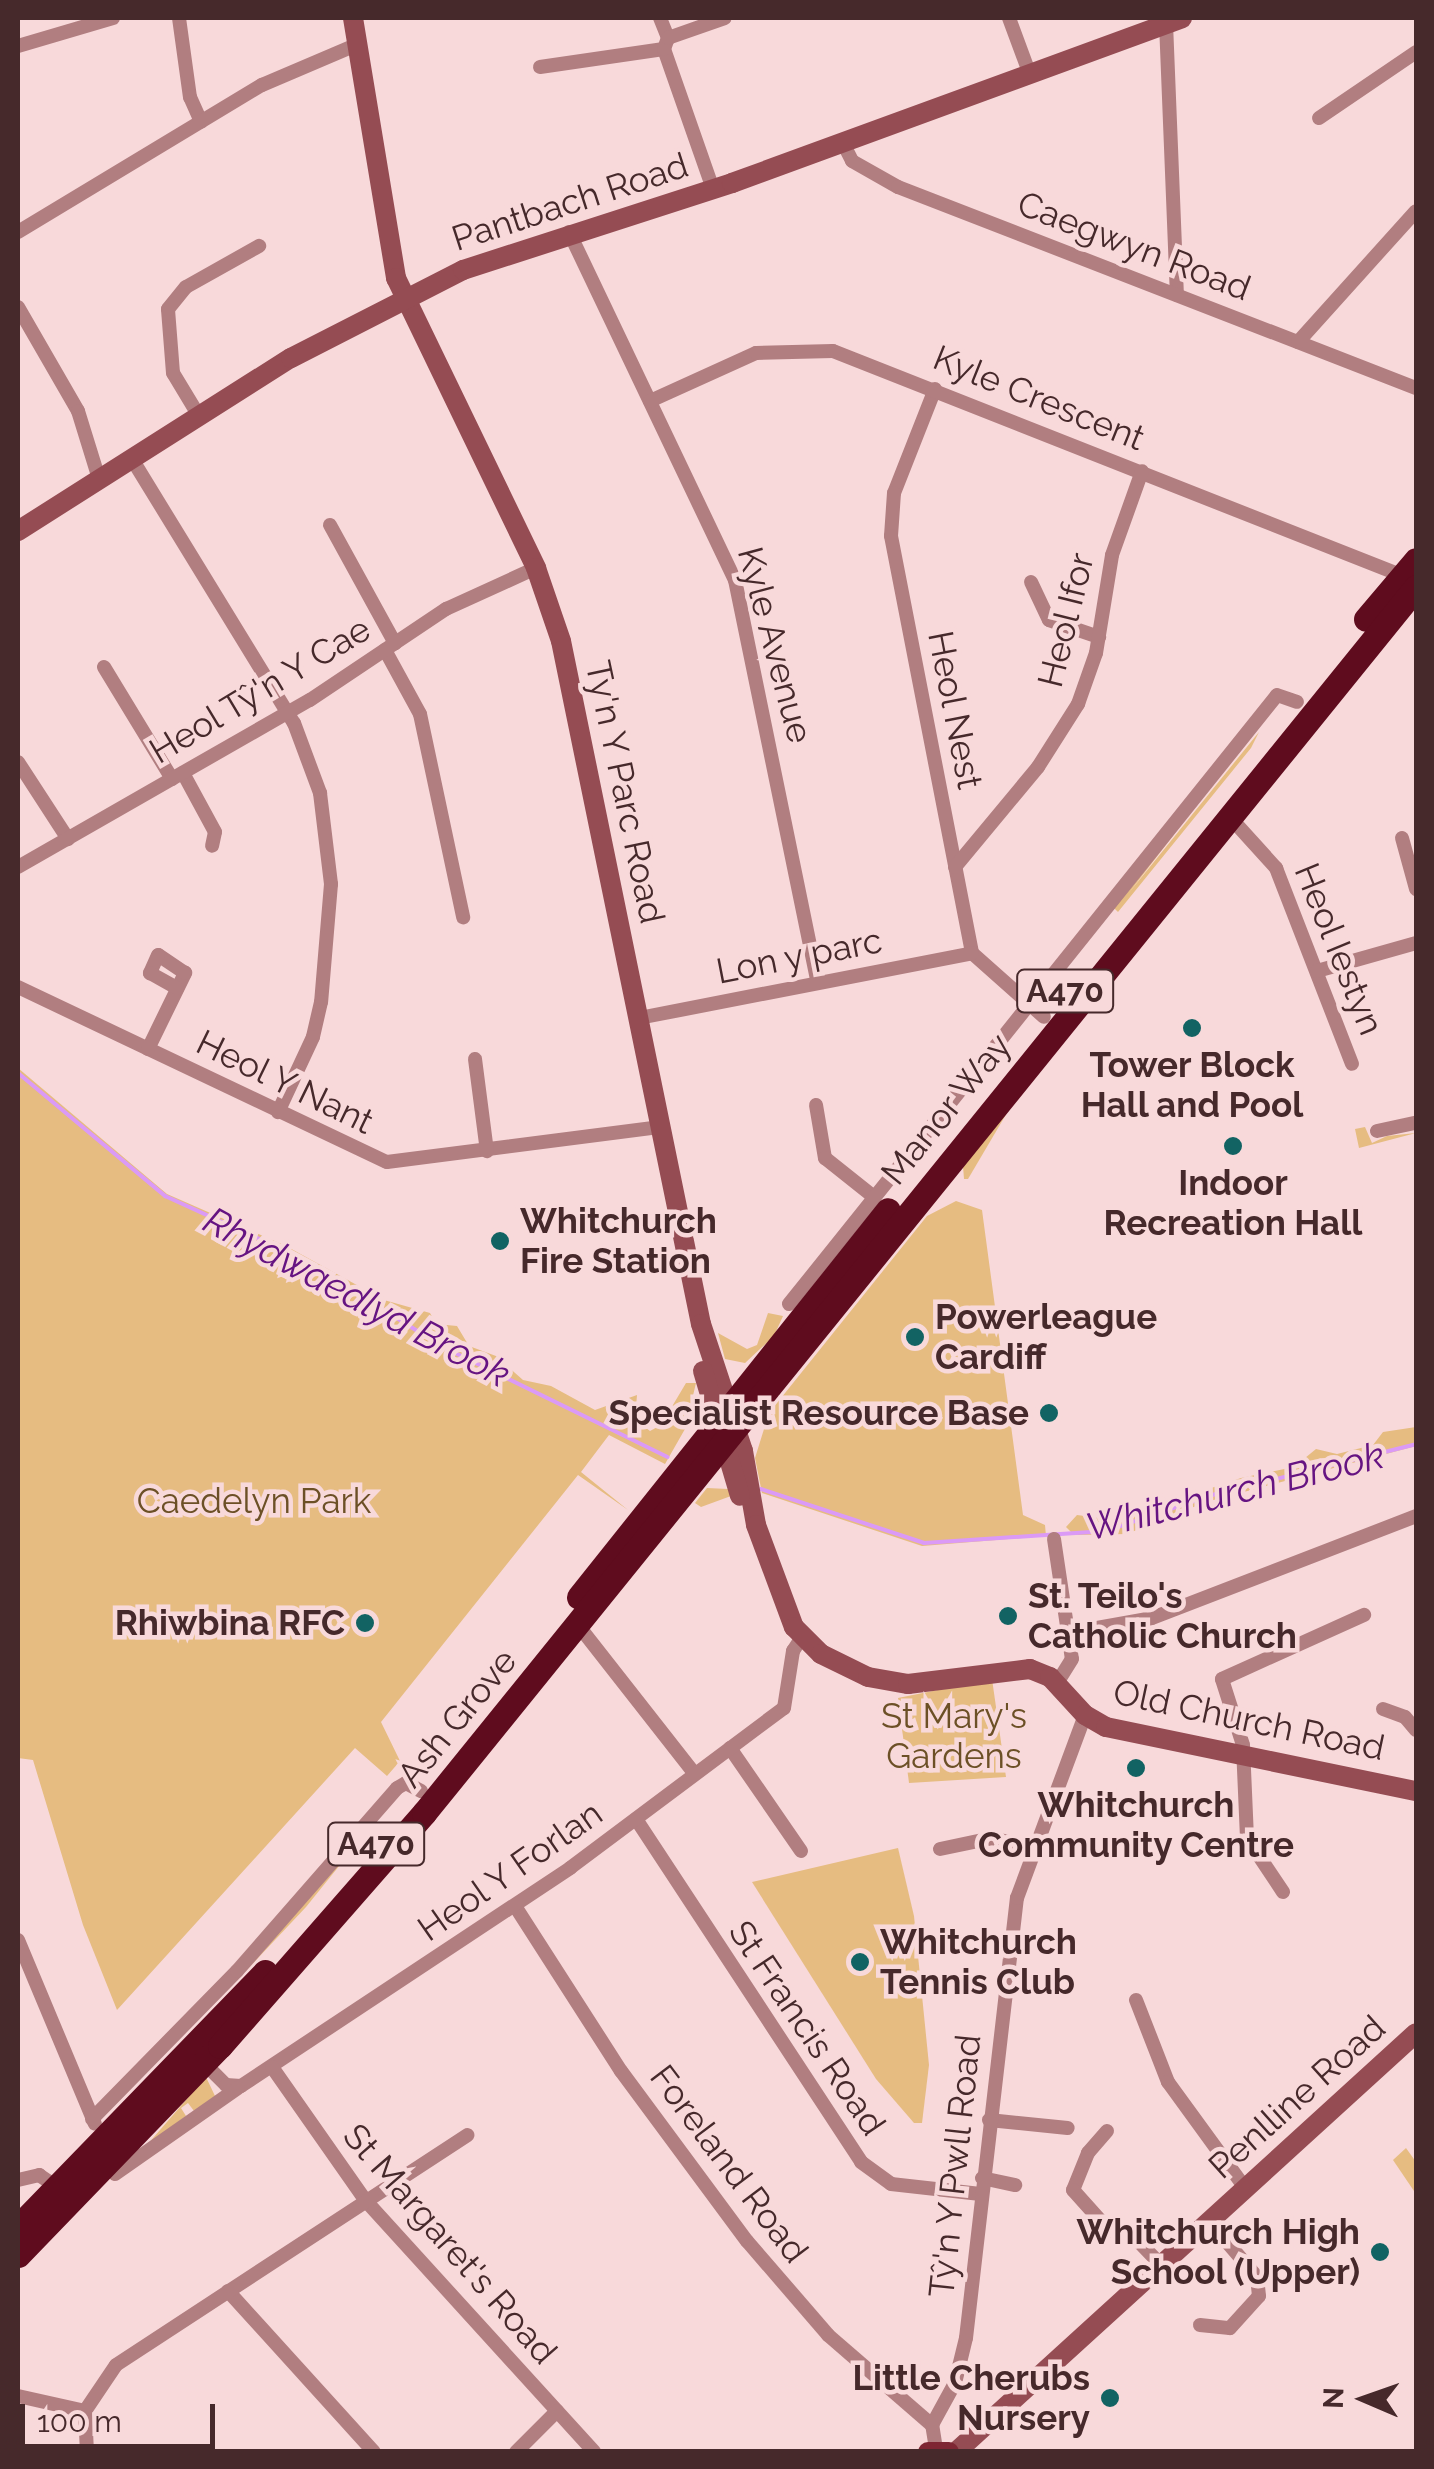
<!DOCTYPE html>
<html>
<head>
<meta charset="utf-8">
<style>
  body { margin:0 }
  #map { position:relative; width:1434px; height:2469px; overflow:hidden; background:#f8d9da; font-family:Raleway,sans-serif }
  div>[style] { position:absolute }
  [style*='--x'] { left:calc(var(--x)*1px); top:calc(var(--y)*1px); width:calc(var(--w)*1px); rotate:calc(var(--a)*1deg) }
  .green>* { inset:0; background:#e6bc81 }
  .stream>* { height:4px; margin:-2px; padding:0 2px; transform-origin:2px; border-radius:2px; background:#db9af6 }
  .street>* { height:14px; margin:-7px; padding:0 7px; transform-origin:7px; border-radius:7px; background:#b17e80 }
  .secondary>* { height:20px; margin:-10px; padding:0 10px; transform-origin:10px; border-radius:10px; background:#954c53 }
  .primary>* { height:20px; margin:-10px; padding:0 10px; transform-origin:10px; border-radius:10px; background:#7e2633 }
  .highway>* { height:25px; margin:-12.5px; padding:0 12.5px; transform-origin:12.5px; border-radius:12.5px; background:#5f0c1e }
  .dots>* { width:28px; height:28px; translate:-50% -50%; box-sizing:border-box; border:5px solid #f8d9da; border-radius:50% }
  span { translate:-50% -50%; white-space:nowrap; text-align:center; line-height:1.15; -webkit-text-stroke:9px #f8d9da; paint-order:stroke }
  .shield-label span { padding:2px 8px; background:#f8d9da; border:2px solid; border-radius:8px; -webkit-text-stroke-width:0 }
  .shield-label { font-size:32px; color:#46292b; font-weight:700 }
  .street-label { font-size:35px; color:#46292b }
  .poi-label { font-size:35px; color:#46292b; font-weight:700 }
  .left { translate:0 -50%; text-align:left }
  .right { translate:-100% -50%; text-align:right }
  .park-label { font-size:35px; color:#6c5026 }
  .water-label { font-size:38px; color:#661482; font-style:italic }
  .frame { position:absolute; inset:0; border:20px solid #46292b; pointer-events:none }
  .north { position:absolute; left:1314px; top:2349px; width:100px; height:100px; -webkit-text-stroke:8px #f8d9da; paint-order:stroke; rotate:272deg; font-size:28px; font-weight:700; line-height:40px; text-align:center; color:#46292b }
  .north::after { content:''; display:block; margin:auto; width:35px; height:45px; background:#46292b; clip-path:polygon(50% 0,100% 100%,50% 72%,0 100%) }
  .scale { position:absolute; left:20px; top:2404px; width:195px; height:45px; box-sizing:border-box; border:5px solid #46292b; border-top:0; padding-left:12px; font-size:30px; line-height:35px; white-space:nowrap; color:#46292b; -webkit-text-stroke:8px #f8d9da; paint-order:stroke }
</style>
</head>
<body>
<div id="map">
  <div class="green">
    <i style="clip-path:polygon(1260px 723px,1128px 894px,1259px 732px,1251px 748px,1118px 912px,1113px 907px)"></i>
    <i style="clip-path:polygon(18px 1068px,167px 1194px,286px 1246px,384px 1300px,430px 1313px,436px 1324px,457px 1326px,469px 1346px,496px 1356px,523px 1380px,551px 1386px,595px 1410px,637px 1395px,635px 1419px,650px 1431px,661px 1425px,686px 1383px,696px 1383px,685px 1429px,665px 1464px,609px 1435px,581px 1472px,628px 1510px,578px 1475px,381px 1722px,400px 1761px,387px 1776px,355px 1748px,117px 2010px,83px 1925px,33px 1760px,18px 1758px)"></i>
    <i style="clip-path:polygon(1011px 1106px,968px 1179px,964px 1179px,963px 1166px)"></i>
    <i style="clip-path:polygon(1365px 1127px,1372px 1143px,1387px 1136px,1416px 1133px,1359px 1148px,1355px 1129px)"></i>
    <i style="clip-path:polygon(956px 1201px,982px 1210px,1023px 1515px,1045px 1525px,1046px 1536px,922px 1546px,762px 1493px,755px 1458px,769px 1413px,927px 1216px)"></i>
    <i style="clip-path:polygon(768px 1313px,783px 1316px,774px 1336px,745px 1363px,725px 1359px,718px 1333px,747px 1349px,757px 1345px)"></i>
    <i style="clip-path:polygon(1416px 1427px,1416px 1446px,1206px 1502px,1127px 1534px,1074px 1535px,1066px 1527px,1077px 1515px,1116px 1520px,1241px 1478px,1294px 1467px,1316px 1449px,1337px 1454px,1373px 1445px,1383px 1432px)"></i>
    <i style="clip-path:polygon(707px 1488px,728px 1489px,731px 1496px,701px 1507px,695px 1503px)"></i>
    <i style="clip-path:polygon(992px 1679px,1006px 1777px,909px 1783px,898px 1698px)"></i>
    <i style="clip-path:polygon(373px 1824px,306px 1907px,244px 1973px)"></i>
    <i style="clip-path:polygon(898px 1848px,914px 1916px,929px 2065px,922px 2123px,914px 2123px,876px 2079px,752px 1882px)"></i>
    <i style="clip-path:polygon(206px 2077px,215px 2096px,194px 2111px,188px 2103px,181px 2108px,186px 2116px,147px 2145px)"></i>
    <i style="clip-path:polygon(1406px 2148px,1416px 2162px,1416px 2194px,1393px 2160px)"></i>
  </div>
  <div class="stream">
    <i style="--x:18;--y:1073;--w:192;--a:39.9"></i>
    <i style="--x:165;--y:1196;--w:149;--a:24.5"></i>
    <i style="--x:301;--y:1258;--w:168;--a:32.1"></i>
    <i style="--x:443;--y:1347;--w:250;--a:26.1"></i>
    <i style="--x:761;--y:1489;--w:172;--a:18.3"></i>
    <i style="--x:924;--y:1543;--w:182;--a:-3.8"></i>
    <i style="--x:1106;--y:1531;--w:112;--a:-18.8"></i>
    <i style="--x:1212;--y:1495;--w:210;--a:-14"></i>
  </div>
  <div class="street">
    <i style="--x:179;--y:18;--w:80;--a:82.1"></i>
    <i style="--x:190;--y:97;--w:27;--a:66"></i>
    <i style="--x:660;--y:18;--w:22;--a:68"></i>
    <i style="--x:1009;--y:18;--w:58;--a:69.7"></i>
    <i style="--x:1166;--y:23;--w:272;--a:87.7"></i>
    <i style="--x:18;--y:46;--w:99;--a:-16.4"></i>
    <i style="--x:540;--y:67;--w:125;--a:-8.3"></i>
    <i style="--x:1319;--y:118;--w:117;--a:-34.2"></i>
    <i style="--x:843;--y:143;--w:20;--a:63"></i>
    <i style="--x:852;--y:161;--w:53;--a:29.5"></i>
    <i style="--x:898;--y:187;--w:556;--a:21.21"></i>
    <i style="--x:713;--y:189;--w:148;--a:-109.3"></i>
    <i style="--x:664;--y:49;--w:12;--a:-70"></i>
    <i style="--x:668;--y:38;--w:60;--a:-19.3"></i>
    <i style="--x:18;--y:232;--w:285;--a:-31.1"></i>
    <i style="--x:262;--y:85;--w:102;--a:-23.1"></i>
    <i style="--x:569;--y:232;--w:386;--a:64.5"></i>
    <i style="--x:735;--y:580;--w:411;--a:78.4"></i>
    <i style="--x:18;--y:307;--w:120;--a:60"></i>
    <i style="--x:78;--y:411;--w:71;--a:72.8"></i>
    <i style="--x:1298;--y:342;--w:176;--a:-48"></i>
    <i style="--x:935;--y:389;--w:112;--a:111.5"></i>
    <i style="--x:894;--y:493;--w:43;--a:94"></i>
    <i style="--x:891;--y:536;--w:425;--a:79"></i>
    <i style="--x:972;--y:953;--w:96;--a:41.6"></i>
    <i style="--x:650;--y:401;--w:116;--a:-24.4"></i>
    <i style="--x:756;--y:353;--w:77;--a:-1.5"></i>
    <i style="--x:833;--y:351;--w:613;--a:21.54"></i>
    <i style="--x:199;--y:416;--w:50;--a:-121.2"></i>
    <i style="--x:173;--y:373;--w:64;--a:-94.5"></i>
    <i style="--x:168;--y:309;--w:28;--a:-51"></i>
    <i style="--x:186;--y:287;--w:84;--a:-29.3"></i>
    <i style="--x:132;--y:459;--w:310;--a:58.5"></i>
    <i style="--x:294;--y:723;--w:75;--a:69.6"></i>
    <i style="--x:320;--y:793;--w:92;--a:83.1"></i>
    <i style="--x:331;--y:884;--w:118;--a:94.8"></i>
    <i style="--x:321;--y:1002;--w:36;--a:103"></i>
    <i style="--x:313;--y:1037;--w:83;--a:115"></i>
    <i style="--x:330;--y:525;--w:135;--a:61.2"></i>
    <i style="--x:1031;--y:582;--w:42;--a:64.7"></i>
    <i style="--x:1049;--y:620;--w:53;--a:18.8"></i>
    <i style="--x:385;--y:650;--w:73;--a:61.3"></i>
    <i style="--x:420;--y:714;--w:208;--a:78"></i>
    <i style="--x:104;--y:667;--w:131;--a:58.7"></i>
    <i style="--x:18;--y:762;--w:92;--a:57"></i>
    <i style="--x:183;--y:773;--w:67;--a:61.5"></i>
    <i style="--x:215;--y:832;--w:14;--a:102"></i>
    <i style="--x:1228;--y:815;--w:72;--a:47.8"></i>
    <i style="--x:1276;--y:868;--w:210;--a:68.8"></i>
    <i style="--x:1402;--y:838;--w:53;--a:74.6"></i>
    <i style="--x:18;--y:867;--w:336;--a:-29.8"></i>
    <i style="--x:310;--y:700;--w:164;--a:-33.8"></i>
    <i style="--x:446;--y:609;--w:99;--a:-24.5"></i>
    <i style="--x:955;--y:867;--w:130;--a:-50.3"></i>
    <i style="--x:1038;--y:767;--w:75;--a:-57.6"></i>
    <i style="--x:1078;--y:704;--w:54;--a:-70.6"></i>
    <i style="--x:1096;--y:653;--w:99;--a:-80.7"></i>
    <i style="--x:1112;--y:555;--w:89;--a:-70.3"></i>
    <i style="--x:1317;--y:971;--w:103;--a:-15.8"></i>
    <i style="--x:18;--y:987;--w:408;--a:25.4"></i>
    <i style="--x:387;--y:1162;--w:276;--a:-7.3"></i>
    <i style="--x:639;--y:1018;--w:339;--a:-11"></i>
    <i style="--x:148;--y:1049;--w:85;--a:-64"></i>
    <i style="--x:185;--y:973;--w:32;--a:-146"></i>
    <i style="--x:158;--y:955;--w:20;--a:114"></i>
    <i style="--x:150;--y:973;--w:31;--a:29"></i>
    <i style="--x:475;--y:1059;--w:93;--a:82.6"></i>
    <i style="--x:816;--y:1105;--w:54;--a:80.4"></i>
    <i style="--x:825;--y:1158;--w:63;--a:38.5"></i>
    <i style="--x:1377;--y:1131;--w:40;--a:-12"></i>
    <i style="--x:789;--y:1304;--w:780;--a:-51.29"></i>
    <i style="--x:1277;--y:695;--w:21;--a:19"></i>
    <i style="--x:1054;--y:1539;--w:121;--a:81.5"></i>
    <i style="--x:1072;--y:1659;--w:28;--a:122"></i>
    <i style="--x:578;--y:1625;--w:189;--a:51.9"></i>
    <i style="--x:1069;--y:1633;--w:84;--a:-10.2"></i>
    <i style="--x:1152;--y:1618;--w:283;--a:-21.1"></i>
    <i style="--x:1383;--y:1709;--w:23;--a:20"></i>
    <i style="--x:1405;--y:1717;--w:17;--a:50"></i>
    <i style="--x:730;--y:1748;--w:125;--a:55.4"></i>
    <i style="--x:636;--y:1819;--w:410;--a:56.7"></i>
    <i style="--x:861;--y:2162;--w:37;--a:36"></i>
    <i style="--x:891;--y:2184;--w:90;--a:6.4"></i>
    <i style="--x:940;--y:1849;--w:53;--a:-11.9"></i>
    <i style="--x:992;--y:1838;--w:42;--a:13.7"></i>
    <i style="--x:1283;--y:1892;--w:65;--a:-123.7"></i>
    <i style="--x:1247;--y:1838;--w:93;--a:-92.5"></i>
    <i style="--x:1243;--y:1745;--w:69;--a:-107.7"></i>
    <i style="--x:1222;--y:1679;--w:156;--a:-24.3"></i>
    <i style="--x:515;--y:1906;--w:196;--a:57.3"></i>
    <i style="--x:621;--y:2071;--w:212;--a:53.5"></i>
    <i style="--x:747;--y:2241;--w:124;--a:49.2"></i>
    <i style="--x:828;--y:2335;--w:138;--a:40.9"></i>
    <i style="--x:18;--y:1940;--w:199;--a:67.3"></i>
    <i style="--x:1136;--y:2000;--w:88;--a:68.7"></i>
    <i style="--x:1168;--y:2082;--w:131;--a:54"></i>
    <i style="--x:203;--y:2062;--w:33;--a:45"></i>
    <i style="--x:226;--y:2085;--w:15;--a:4"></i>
    <i style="--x:241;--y:2086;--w:395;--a:-33.5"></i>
    <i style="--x:570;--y:1868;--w:267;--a:-36.8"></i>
    <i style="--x:784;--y:1708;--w:58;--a:-81"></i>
    <i style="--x:793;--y:1651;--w:17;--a:-57"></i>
    <i style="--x:272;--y:2067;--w:164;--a:55"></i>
    <i style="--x:366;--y:2201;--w:339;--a:47.7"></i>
    <i style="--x:92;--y:2119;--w:207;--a:-45.6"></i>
    <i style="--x:237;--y:1971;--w:243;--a:-48.8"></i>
    <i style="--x:397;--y:1788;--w:10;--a:-29"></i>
    <i style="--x:406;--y:1783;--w:17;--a:28"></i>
    <i style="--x:989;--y:2120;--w:79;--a:5.8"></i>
    <i style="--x:1107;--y:2131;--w:29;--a:131"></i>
    <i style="--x:1088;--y:2153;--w:40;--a:112"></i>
    <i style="--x:1073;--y:2190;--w:52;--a:48.1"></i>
    <i style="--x:1108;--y:2229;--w:32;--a:22"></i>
    <i style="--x:1138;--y:2241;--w:32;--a:46"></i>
    <i style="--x:115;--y:2174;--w:150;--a:-35"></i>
    <i style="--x:982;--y:2178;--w:34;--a:12"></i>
    <i style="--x:18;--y:2180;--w:22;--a:-13"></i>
    <i style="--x:39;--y:2175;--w:27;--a:34"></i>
    <i style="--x:228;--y:2291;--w:217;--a:47.8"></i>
    <i style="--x:1200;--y:2325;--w:30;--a:6"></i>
    <i style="--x:1230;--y:2328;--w:43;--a:-47.8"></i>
    <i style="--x:1259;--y:2296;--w:19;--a:-96"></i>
    <i style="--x:1257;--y:2277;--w:75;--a:-130.7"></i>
    <i style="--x:18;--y:2396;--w:69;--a:12.6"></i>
    <i style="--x:936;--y:2449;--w:24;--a:-99"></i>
    <i style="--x:932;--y:2425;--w:48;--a:-61.3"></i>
    <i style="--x:955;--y:2383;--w:46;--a:-76.3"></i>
    <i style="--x:966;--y:2338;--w:443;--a:-83.4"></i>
    <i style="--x:1017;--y:1898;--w:195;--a:-69.6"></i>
    <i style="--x:87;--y:2452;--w:41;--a:-92.8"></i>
    <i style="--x:85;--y:2411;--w:55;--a:-56"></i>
    <i style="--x:116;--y:2365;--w:420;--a:-33.2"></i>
    <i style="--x:516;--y:2452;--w:58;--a:-45"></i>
  </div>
  <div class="secondary">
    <i style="--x:353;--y:18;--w:264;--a:80.6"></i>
    <i style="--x:396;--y:278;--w:322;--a:64.2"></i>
    <i style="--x:536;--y:568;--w:77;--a:71.1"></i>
    <i style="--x:561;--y:641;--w:697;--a:78.42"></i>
    <i style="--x:701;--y:1324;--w:134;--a:71.7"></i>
    <i style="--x:743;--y:1451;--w:75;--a:80"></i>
    <i style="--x:756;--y:1525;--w:109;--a:69.6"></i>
    <i style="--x:794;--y:1627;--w:38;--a:45"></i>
    <i style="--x:821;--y:1654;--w:52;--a:26.1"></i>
    <i style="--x:868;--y:1677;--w:41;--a:9.9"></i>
    <i style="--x:908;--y:1684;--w:123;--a:-7"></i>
    <i style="--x:1030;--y:1669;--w:22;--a:22"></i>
    <i style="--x:1050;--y:1677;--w:52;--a:47.4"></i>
    <i style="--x:1085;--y:1715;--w:24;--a:30"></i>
    <i style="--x:1106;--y:1727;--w:317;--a:11.7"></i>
    <i style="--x:18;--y:531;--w:323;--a:-32.4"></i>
    <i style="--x:291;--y:358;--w:193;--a:-27.1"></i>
    <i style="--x:463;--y:270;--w:283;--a:-17.9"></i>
    <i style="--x:732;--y:183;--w:479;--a:-20.1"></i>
    <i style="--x:703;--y:1371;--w:130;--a:73.5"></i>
    <i style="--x:956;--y:2452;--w:622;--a:-42.33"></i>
  </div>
  <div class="primary">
    <i style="--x:928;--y:2452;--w:21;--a:0"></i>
  </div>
  <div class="highway">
    <i style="--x:1366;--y:619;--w:77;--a:-49.7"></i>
    <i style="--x:579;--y:1597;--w:495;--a:-51.4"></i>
    <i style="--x:18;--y:2227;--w:355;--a:-45.9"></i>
    <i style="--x:18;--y:2255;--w:291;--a:-46"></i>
    <i style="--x:220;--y:2046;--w:310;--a:-48.8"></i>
    <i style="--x:424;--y:1813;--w:1577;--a:-51.02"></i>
  </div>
  <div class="dots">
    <i style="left:1192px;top:1028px;background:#126363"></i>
    <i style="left:1233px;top:1146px;background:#126363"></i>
    <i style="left:500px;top:1241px;background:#126363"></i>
    <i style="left:915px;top:1337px;background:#126363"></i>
    <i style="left:1049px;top:1413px;background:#126363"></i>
    <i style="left:1008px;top:1616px;background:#126363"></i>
    <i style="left:365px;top:1623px;background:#126363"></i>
    <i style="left:1136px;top:1768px;background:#126363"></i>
    <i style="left:860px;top:1962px;background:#126363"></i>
    <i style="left:1380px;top:2252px;background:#126363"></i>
    <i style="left:1110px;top:2398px;background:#126363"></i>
  </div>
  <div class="shield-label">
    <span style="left:1065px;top:991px">A470</span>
    <span style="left:376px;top:1844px">A470</span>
  </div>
  <div class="street-label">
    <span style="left:570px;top:202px;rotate:-18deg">Pantbach Road</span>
    <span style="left:1134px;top:246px;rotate:21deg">Caegwyn Road</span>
    <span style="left:1039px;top:398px;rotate:22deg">Kyle Crescent</span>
    <span style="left:1066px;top:620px;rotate:-76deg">Heol Ifor</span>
    <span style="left:775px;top:645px;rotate:75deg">Kyle Avenue</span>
    <span style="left:260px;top:690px;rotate:-31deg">Heol Tŷ'n Y Cae</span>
    <span style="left:955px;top:710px;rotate:79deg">Heol Nest</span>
    <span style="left:625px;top:792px;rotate:78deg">Ty'n Y Parc Road</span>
    <span style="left:1339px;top:949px;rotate:68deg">Heol Iestyn</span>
    <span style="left:799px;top:956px;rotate:-11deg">Lon y parc</span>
    <span style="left:285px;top:1082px;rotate:26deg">Heol Y Nant</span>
    <span style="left:946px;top:1109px;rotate:-51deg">Manor Way</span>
    <span style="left:457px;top:1718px;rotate:-51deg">Ash Grove</span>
    <span style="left:1249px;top:1720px;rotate:12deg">Old Church Road</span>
    <span style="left:510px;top:1871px;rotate:-35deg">Heol Y Forlan</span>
    <span style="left:807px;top:2028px;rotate:56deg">St Francis Road</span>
    <span style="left:1297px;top:2097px;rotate:-42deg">Penlline Road</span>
    <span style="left:729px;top:2164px;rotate:53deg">Foreland Road</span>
    <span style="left:955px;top:2166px;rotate:-84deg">Tŷ'n Y Pwll Road</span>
    <span style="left:450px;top:2244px;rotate:49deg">St Margaret's Road</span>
  </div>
  <div class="poi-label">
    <span style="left:1192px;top:1085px">Tower Block<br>Hall and Pool</span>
    <span style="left:1233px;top:1203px">Indoor<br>Recreation Hall</span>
    <span class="left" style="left:520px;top:1241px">Whitchurch<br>Fire Station</span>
    <span class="left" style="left:935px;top:1337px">Powerleague<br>Cardiff</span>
    <span class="right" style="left:1029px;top:1413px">Specialist Resource Base</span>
    <span class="left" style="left:1028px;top:1616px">St. Teilo's<br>Catholic Church</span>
    <span class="right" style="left:345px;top:1623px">Rhiwbina RFC</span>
    <span style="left:1136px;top:1825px">Whitchurch<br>Community Centre</span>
    <span class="left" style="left:880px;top:1962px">Whitchurch<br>Tennis Club</span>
    <span class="right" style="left:1360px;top:2252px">Whitchurch High<br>School (Upper)</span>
    <span class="right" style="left:1090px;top:2398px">Little Cherubs<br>Nursery</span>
  </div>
  <div class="park-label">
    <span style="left:254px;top:1501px">Caedelyn Park</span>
    <span style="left:954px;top:1736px">St Mary's<br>Gardens</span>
  </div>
  <div class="water-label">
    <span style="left:357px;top:1297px;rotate:28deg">Rhydwaedlyd Brook</span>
    <span style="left:1235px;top:1491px;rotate:-14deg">Whitchurch Brook</span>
  </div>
  <div class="frame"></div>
  <div class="north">N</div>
  <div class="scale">100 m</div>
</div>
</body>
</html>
